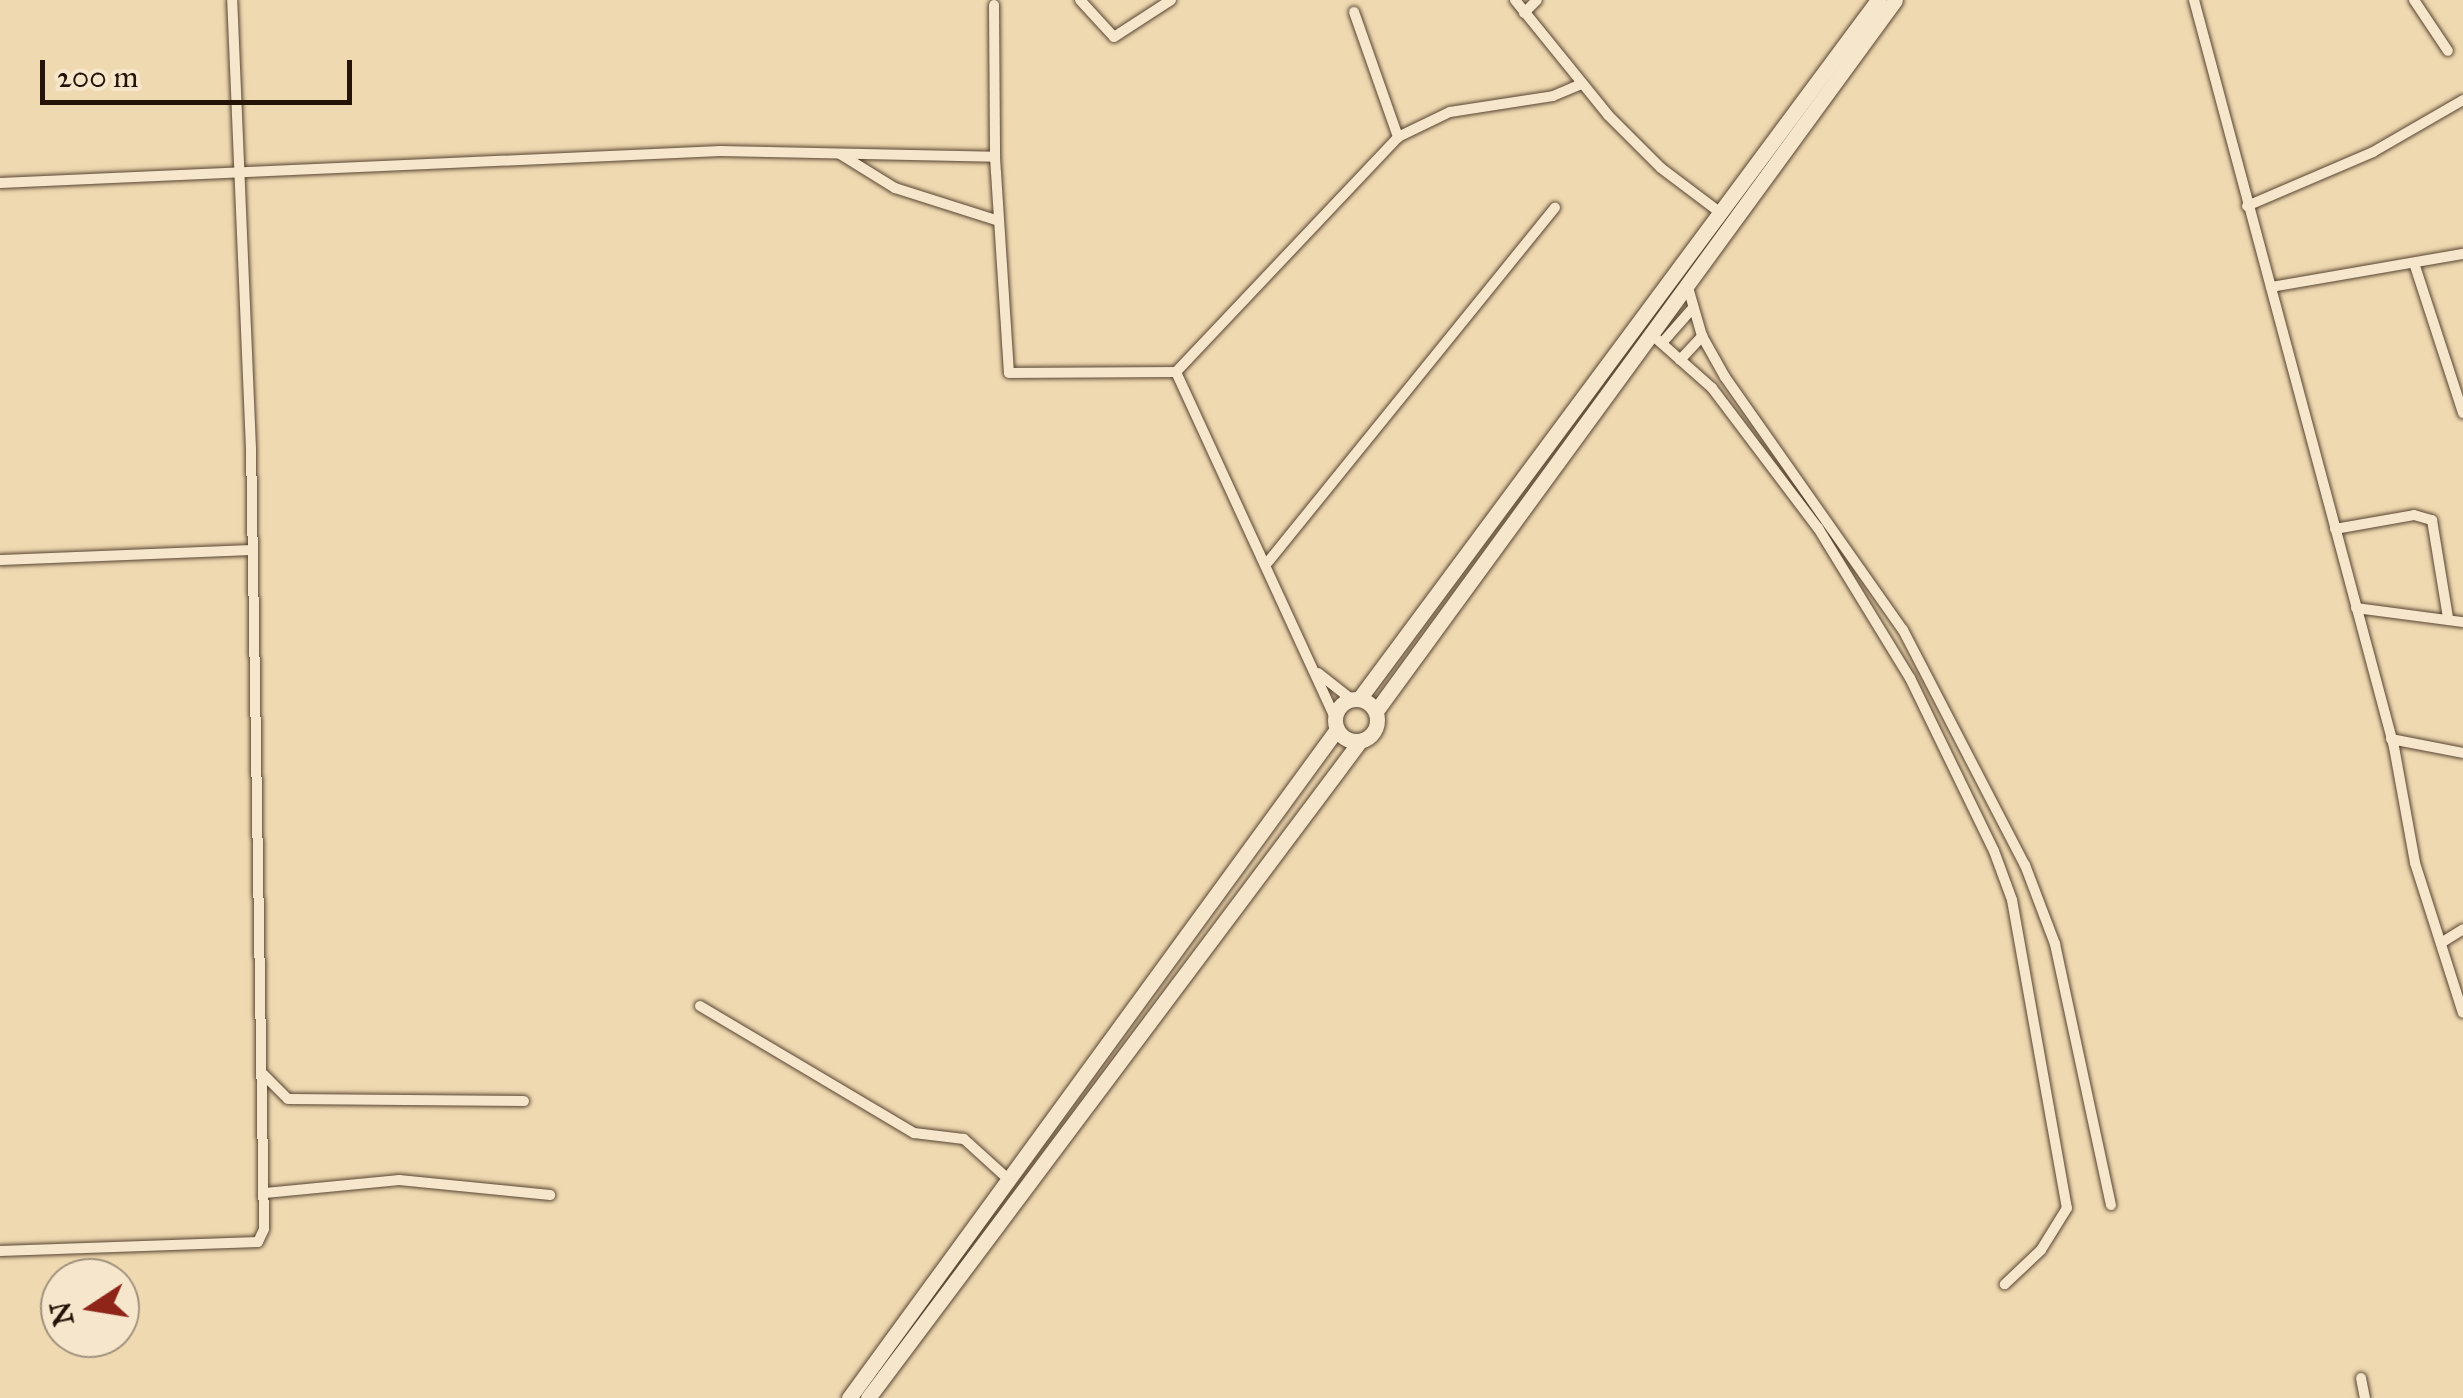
<!DOCTYPE html>
<html>
<head>
<meta charset="utf-8">
<style>
  body { margin:0 }
  #map { position:relative; width:2463px; height:1398px; overflow:hidden; background:#efd9b1; font-family:"IM FELL Great Primer",serif }
  div>[style] { position:absolute }
  [style*='--x'] { left:calc(var(--x)*1px); top:calc(var(--y)*1px); width:calc(var(--w)*1px); rotate:calc(var(--a)*1deg) }
  .roads { filter:drop-shadow(0 0 2px #574431) drop-shadow(0 0 2px #574431) }
  .street>* { height:10px; margin:-5px; padding:0 5px; transform-origin:5px; border-radius:5px; background:#f5e6cc }
  .secondary>* { height:15px; margin:-7.5px; padding:0 7.5px; transform-origin:7.5px; border-radius:7.5px; background:#f5e6cc }
  .secondary>.ring { margin:-7.5px; padding:0; box-sizing:content-box; background:none; border:15px solid #f5e6cc; border-radius:50% }
  span { translate:-50% -50%; white-space:nowrap; text-align:center; line-height:1.15; -webkit-text-stroke:8px #f5e6cc; paint-order:stroke }
  .north { position:absolute; left:40px; top:1258px; width:100px; height:100px; box-sizing:border-box; background:#f5e6cc; border:2px solid #a1927d; border-radius:50%; rotate:258deg; font-size:28px; font-weight:700; line-height:40px; text-align:center; color:#241306 }
  .north::after { content:''; display:block; margin:auto; width:35px; height:45px; background:#8f2418; clip-path:polygon(50% 0,100% 100%,50% 72%,0 100%) }
  .scale { position:absolute; left:40px; top:60px; width:312px; height:45px; box-sizing:border-box; border:5px solid #241306; border-top:0; padding-left:12px; font-size:30px; line-height:35px; white-space:nowrap; color:#241306; -webkit-text-stroke:8px #f5e6cc; paint-order:stroke }
</style>
</head>
<body>
<div id="map">
  <div class="roads">
    <div class="street">
      <i style="--x:1080;--y:0;--w:50;--a:47.4"></i>
      <i style="--x:1114;--y:37;--w:68;--a:-33"></i>
      <i style="--x:1515;--y:0;--w:148;--a:51"></i>
      <i style="--x:1608;--y:115;--w:75;--a:45"></i>
      <i style="--x:1661;--y:168;--w:76;--a:37"></i>
      <i style="--x:2194;--y:0;--w:773;--a:75.01"></i>
      <i style="--x:2394;--y:747;--w:118;--a:79.7"></i>
      <i style="--x:2415;--y:863;--w:157;--a:72.3"></i>
      <i style="--x:2414;--y:0;--w:61;--a:56.3"></i>
      <i style="--x:994;--y:5;--w:152;--a:89.6"></i>
      <i style="--x:1354;--y:12;--w:133;--a:70.6"></i>
      <i style="--x:1524;--y:13;--w:18;--a:-45"></i>
      <i style="--x:840;--y:154;--w:65;--a:31.7"></i>
      <i style="--x:895;--y:188;--w:109;--a:17.6"></i>
      <i style="--x:0;--y:183;--w:721;--a:-2.54"></i>
      <i style="--x:720;--y:151;--w:275;--a:1.2"></i>
      <i style="--x:995;--y:157;--w:216;--a:86.3"></i>
      <i style="--x:1009;--y:373;--w:167;--a:-0.3"></i>
      <i style="--x:1176;--y:372;--w:381;--a:65.3"></i>
      <i style="--x:2247;--y:206;--w:137;--a:-23.2"></i>
      <i style="--x:2373;--y:152;--w:104;--a:-30"></i>
      <i style="--x:2414;--y:263;--w:158;--a:71.9"></i>
      <i style="--x:1687;--y:284;--w:54;--a:73.9"></i>
      <i style="--x:1702;--y:336;--w:47;--a:60.7"></i>
      <i style="--x:1725;--y:377;--w:309;--a:54.9"></i>
      <i style="--x:1903;--y:630;--w:265;--a:62.6"></i>
      <i style="--x:2025;--y:865;--w:85;--a:69.2"></i>
      <i style="--x:2055;--y:944;--w:267;--a:77.9"></i>
      <i style="--x:2271;--y:287;--w:195;--a:-9.8"></i>
      <i style="--x:1650;--y:333;--w:83;--a:41.6"></i>
      <i style="--x:1712;--y:388;--w:176;--a:52.9"></i>
      <i style="--x:1818;--y:528;--w:176;--a:58.5"></i>
      <i style="--x:1910;--y:678;--w:192;--a:64.1"></i>
      <i style="--x:1994;--y:851;--w:52;--a:69.8"></i>
      <i style="--x:2012;--y:900;--w:313;--a:79.9"></i>
      <i style="--x:2067;--y:1208;--w:49;--a:121.8"></i>
      <i style="--x:2041;--y:1250;--w:50;--a:136.6"></i>
      <i style="--x:1662;--y:343;--w:45;--a:-48.6"></i>
      <i style="--x:1680;--y:360;--w:33;--a:-47"></i>
      <i style="--x:1176;--y:372;--w:323;--a:-46.6"></i>
      <i style="--x:1398;--y:137;--w:58;--a:-25.7"></i>
      <i style="--x:1450;--y:112;--w:104;--a:-8.8"></i>
      <i style="--x:1553;--y:96;--w:28;--a:-23"></i>
      <i style="--x:2335;--y:529;--w:80;--a:-10"></i>
      <i style="--x:2414;--y:515;--w:19;--a:16"></i>
      <i style="--x:2432;--y:520;--w:99;--a:80.7"></i>
      <i style="--x:0;--y:560;--w:253;--a:-2.3"></i>
      <i style="--x:1268;--y:562;--w:456;--a:-51"></i>
      <i style="--x:2356;--y:608;--w:108;--a:7.5"></i>
      <i style="--x:1318;--y:673;--w:42;--a:38.2"></i>
      <i style="--x:2391;--y:739;--w:73;--a:11"></i>
      <i style="--x:2441;--y:943;--w:26;--a:-32"></i>
      <i style="--x:700;--y:1006;--w:249;--a:30.7"></i>
      <i style="--x:914;--y:1133;--w:50;--a:6.8"></i>
      <i style="--x:964;--y:1139;--w:59;--a:42.3"></i>
      <i style="--x:263;--y:1074;--w:35;--a:45"></i>
      <i style="--x:288;--y:1099;--w:236;--a:0.5"></i>
      <i style="--x:265;--y:1193;--w:135;--a:-5.5"></i>
      <i style="--x:399;--y:1180;--w:152;--a:5.7"></i>
      <i style="--x:0;--y:1251;--w:258;--a:-2"></i>
      <i style="--x:258;--y:1242;--w:14;--a:-65"></i>
      <i style="--x:264;--y:1229;--w:780;--a:-90.95"></i>
      <i style="--x:251;--y:449;--w:449;--a:-92.4"></i>
      <i style="--x:2361;--y:1378;--w:20;--a:79"></i>
    </div>
    <div class="secondary">
      <i class="ring" style="left:1335px;top:699px;width:27px;height:27px"></i>
      <i style="--x:1359;--y:699;--w:871;--a:-53.41"></i>
      <i style="--x:1376;--y:711;--w:880;--a:-53.87"></i>
      <i style="--x:849;--y:1398;--w:828;--a:-53.89"></i>
      <i style="--x:868;--y:1398;--w:821;--a:-53.17"></i>
    </div>
  </div>
  <div class="north">N</div>
  <div class="scale">200 m</div>
</div>
</body>
</html>
